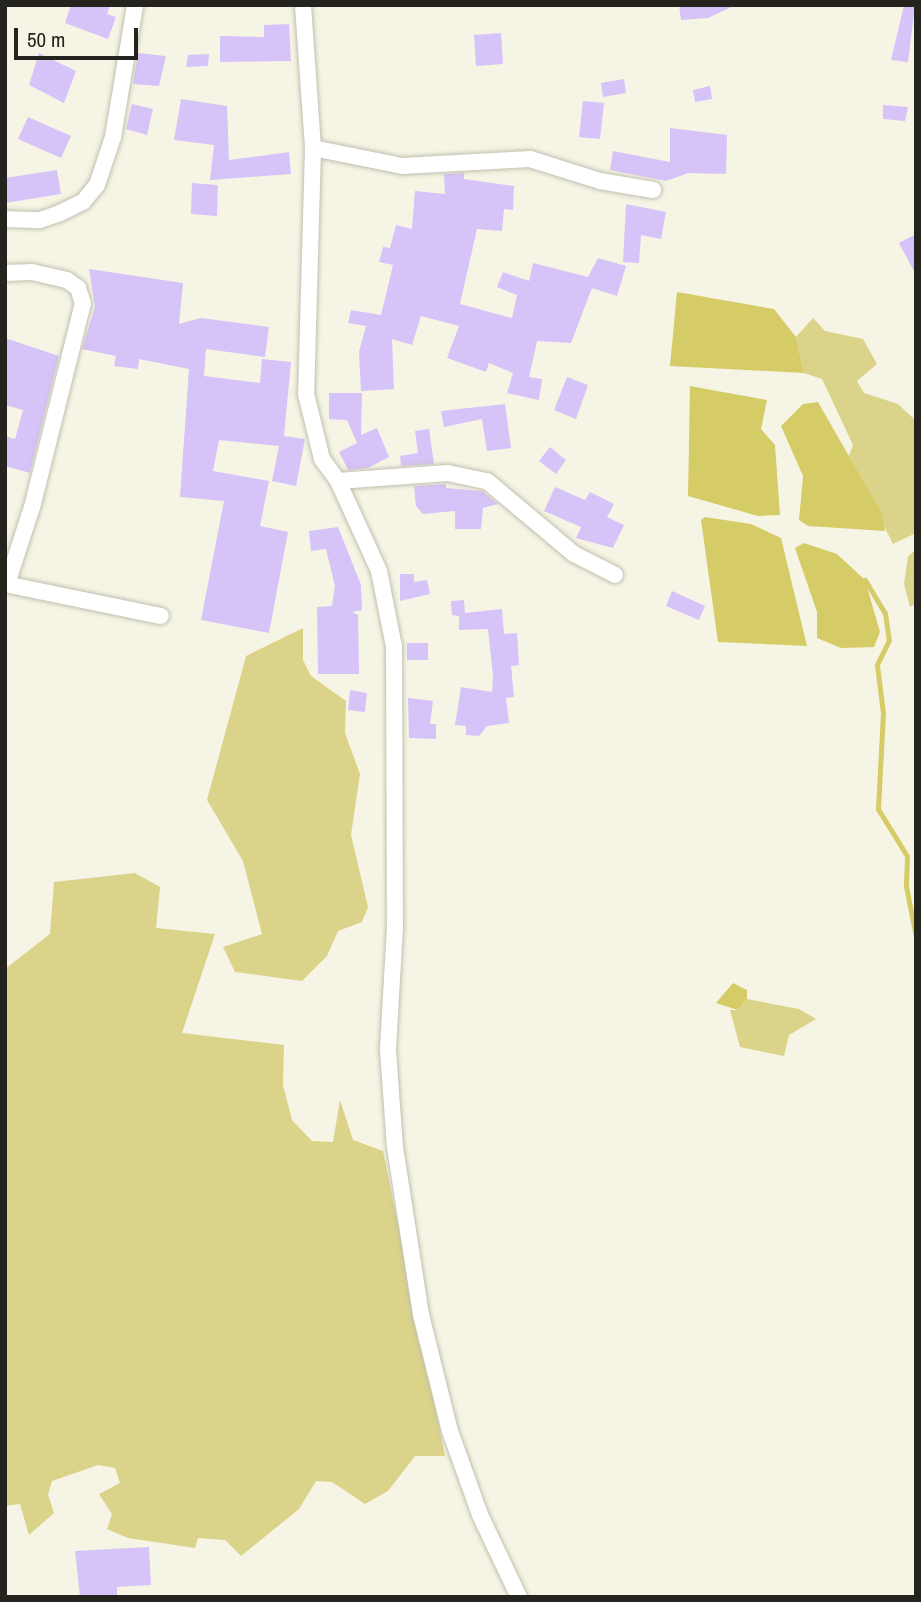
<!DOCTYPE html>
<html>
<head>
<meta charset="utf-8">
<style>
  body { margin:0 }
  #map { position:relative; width:921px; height:1602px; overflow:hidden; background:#f6f5e5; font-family:"Archivo Narrow",sans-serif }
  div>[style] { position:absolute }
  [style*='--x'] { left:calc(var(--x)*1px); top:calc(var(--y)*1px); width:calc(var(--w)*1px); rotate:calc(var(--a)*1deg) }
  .green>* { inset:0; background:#dad389 }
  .water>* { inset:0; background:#d5cc68 }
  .stream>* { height:5px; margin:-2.5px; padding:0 2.5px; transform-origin:2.5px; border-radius:2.5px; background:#d5cc68 }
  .building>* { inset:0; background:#d6c3f7 }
  .roads { filter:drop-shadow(0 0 2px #c1c0b0) drop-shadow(0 0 2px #c1c0b0) }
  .minor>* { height:16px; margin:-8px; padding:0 8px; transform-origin:8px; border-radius:8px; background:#fff }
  span { translate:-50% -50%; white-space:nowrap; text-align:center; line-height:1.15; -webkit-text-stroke:5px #f6f5e5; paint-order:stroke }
  .frame { position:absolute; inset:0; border:7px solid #24231d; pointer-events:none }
  .scale { position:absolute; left:14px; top:28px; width:124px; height:32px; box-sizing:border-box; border:4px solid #24231d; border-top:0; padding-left:9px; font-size:21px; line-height:24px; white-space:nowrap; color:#24231d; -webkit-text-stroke:5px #f6f5e5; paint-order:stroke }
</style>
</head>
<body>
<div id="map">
  <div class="green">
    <i style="clip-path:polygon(813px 318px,825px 331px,863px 339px,877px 364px,857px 381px,864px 393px,898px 404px,916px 421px,916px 533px,893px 544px,849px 456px,853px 445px,822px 379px,804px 373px,796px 337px)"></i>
    <i style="clip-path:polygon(916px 550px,916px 603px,910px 607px,904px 584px,908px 556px)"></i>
    <i style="clip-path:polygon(303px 628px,303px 660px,311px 676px,346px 701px,345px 733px,360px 774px,351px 835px,368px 907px,362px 922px,338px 931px,327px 956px,302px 981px,235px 972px,223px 947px,262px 934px,243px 861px,207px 800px,246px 656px)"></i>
    <i style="clip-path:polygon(135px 873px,160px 887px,156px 928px,215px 934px,182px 1033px,284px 1045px,283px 1085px,292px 1120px,312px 1141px,333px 1142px,340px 1100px,353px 1140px,383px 1151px,445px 1456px,415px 1456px,388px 1491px,365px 1504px,332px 1482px,316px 1481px,299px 1509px,241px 1556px,225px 1540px,198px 1538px,195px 1548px,128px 1538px,107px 1529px,112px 1514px,99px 1494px,120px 1483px,115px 1468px,98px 1465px,52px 1481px,48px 1495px,54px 1513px,29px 1535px,20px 1504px,5px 1506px,5px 969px,50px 934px,54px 882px)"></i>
    <i style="clip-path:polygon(747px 999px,799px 1009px,816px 1019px,789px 1035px,784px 1056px,740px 1047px,730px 1010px,738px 1010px)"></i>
  </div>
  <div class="water">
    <i style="clip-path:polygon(677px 292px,774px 309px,796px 337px,804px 373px,670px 366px)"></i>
    <i style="clip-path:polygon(690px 386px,767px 400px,761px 429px,775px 445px,780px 515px,758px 516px,688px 496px)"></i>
    <i style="clip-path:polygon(818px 402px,881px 512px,885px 531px,808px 526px,799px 520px,803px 476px,781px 426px,803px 404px)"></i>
    <i style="clip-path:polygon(705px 517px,751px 524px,781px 538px,807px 646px,718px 642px,701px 520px)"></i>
    <i style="clip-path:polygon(804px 543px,837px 554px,865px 580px,880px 632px,874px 647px,841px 648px,817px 638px,817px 612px,795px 548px)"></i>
    <i style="clip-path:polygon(733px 983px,747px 990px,747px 999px,738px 1010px,716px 1003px)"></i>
  </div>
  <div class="stream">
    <i style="--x:865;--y:580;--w:39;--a:59"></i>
    <i style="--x:885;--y:613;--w:27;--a:82"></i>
    <i style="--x:889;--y:640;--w:28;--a:116"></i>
    <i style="--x:877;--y:665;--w:48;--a:82.9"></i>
    <i style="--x:883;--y:713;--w:96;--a:93"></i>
    <i style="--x:878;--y:809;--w:55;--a:58.3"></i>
    <i style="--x:907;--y:856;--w:30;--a:92"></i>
    <i style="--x:906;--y:886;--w:52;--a:78.9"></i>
  </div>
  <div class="building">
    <i style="clip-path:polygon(71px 5px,110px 5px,107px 14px,116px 17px,108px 39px,65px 23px)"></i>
    <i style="clip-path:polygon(679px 5px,736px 5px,708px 18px,681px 20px)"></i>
    <i style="clip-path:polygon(904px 5px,915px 5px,908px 62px,891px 60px)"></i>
    <i style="clip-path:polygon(289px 24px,291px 61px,220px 62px,220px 36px,264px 37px,264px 25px)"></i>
    <i style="clip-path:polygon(501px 33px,503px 64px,476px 66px,474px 35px)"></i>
    <i style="clip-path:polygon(39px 53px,76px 71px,64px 103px,29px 85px)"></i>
    <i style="clip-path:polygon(138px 53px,166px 56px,159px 86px,133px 84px)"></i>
    <i style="clip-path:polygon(209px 54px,208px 66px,186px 67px,188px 55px)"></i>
    <i style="clip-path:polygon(624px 79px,626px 93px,603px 97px,601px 83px)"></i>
    <i style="clip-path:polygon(710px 86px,712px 99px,695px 102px,693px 90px)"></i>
    <i style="clip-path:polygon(181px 99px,227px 106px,229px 160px,289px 152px,291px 174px,210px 180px,214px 145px,174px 140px)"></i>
    <i style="clip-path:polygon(583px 101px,604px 103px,600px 139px,579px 137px)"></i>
    <i style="clip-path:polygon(132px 104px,153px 109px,147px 135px,126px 129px)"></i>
    <i style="clip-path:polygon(883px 105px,908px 107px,905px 121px,883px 119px)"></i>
    <i style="clip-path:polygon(28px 117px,71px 136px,61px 158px,18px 139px)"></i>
    <i style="clip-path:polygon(670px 128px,727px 135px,726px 174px,688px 173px,666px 181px,610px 170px,613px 151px,670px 162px)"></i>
    <i style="clip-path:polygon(57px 170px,61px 194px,5px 203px,5px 178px)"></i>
    <i style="clip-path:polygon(464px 173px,464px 179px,514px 186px,513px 210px,504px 209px,502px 231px,477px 229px,460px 304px,512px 318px,517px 295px,497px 287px,503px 272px,529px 281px,533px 263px,588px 277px,598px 258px,626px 266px,617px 296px,592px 288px,571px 343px,537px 341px,529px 377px,542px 379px,539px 400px,507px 393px,513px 373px,489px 363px,486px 372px,447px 358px,459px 326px,421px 316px,412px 345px,392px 339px,394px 389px,361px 391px,359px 352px,366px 326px,348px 323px,351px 310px,381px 315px,393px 265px,379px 262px,383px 247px,390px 248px,396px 225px,412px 229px,415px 191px,445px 194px,444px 174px)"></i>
    <i style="clip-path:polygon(192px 183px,218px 185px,217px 216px,191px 214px)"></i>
    <i style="clip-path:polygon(626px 204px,666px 212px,661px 239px,641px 235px,639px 263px,623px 262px)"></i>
    <i style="clip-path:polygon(916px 234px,916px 275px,899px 243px)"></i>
    <i style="clip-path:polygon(89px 269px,183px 283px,179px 324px,201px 318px,269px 327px,265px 357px,206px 349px,204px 376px,260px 383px,262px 359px,291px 362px,284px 436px,305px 439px,296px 486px,272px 481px,279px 446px,219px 440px,213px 471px,269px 481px,260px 526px,288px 532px,269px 633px,201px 620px,224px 501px,180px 497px,189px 369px,139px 359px,138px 369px,114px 366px,116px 356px,82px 349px,95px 307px)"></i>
    <i style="clip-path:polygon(5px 338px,59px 356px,30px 473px,5px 466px,5px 436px,15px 439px,23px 410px,5px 405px)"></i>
    <i style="clip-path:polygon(567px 377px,588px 385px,576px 419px,554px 410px)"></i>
    <i style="clip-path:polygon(329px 393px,362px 393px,361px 435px,377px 428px,389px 457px,368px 468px,348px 470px,339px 452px,357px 443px,347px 420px,329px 419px)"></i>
    <i style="clip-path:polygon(505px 404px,511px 448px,487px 451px,482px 419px,444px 427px,441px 411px)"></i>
    <i style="clip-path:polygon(429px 429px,434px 464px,401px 466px,400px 456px,418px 453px,415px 431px)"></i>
    <i style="clip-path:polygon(550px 447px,566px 460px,556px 474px,539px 461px)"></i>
    <i style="clip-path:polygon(446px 484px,446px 488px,482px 491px,498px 504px,483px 508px,481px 529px,455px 529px,455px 511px,423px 514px,416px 506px,414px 486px)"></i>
    <i style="clip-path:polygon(555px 487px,585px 500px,590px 492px,614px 504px,607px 517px,624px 525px,613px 548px,576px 538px,581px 527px,544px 511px)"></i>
    <i style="clip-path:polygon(338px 527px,361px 585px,362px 610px,352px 612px,358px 615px,359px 674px,318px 674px,317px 607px,332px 606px,335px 586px,326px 549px,311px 551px,309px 531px)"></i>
    <i style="clip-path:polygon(400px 574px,414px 574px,414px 582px,427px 580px,430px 594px,400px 601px)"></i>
    <i style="clip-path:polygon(672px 591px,705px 606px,699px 620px,666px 606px)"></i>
    <i style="clip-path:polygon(464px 600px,465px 613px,502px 609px,504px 634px,517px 633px,519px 665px,511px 666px,514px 697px,506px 698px,509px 723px,487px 726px,479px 736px,466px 735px,466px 726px,455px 725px,461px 687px,492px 692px,493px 676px,488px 629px,459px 630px,459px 616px,452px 615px,451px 601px)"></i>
    <i style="clip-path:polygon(407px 643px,428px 643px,428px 660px,407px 660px)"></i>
    <i style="clip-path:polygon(350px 690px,367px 693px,365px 712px,348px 710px)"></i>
    <i style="clip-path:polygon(408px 698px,433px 701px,430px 724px,436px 724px,436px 739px,409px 738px)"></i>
    <i style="clip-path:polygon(149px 1547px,151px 1585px,117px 1587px,117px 1597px,80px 1597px,75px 1551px)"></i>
  </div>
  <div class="roads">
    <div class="minor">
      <i style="--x:303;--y:5;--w:143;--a:86"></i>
      <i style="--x:313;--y:148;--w:246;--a:91.6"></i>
      <i style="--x:306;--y:394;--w:67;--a:76.2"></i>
      <i style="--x:322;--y:459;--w:27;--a:54"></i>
      <i style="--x:338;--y:481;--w:99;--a:65.5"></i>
      <i style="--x:379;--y:571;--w:77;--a:78.8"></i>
      <i style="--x:394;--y:647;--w:280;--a:89.8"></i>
      <i style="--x:395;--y:927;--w:123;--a:93.3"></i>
      <i style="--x:388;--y:1050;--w:97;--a:85.9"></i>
      <i style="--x:395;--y:1147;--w:170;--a:81.2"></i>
      <i style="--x:421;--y:1315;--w:120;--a:76"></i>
      <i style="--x:450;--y:1431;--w:89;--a:70.3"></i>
      <i style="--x:480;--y:1515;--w:91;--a:64.6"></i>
      <i style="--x:313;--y:148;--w:91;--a:11.4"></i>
      <i style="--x:402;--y:166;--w:128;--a:-3.1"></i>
      <i style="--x:530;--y:159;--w:73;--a:17.4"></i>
      <i style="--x:600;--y:181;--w:54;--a:9.6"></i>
      <i style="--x:5;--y:219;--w:35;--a:2"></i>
      <i style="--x:40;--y:220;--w:21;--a:-19"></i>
      <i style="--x:60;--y:213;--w:25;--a:-26"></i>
      <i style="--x:83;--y:202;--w:22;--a:-51"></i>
      <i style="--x:97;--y:185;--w:51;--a:-71.6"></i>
      <i style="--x:113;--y:137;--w:134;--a:-80.5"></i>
      <i style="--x:5;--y:273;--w:27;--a:-2"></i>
      <i style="--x:32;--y:272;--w:36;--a:13"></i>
      <i style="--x:67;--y:280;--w:14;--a:36"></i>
      <i style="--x:78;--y:288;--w:16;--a:72"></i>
      <i style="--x:83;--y:303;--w:210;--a:104"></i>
      <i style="--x:32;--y:507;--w:81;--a:108"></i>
      <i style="--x:338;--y:481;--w:110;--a:-4.2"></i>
      <i style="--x:448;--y:473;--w:40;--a:12"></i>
      <i style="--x:487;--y:481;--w:114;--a:40"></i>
      <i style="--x:574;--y:554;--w:46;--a:27.1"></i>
      <i style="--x:5;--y:584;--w:159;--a:11.6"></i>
    </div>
  </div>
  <div class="frame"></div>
  <div class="scale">50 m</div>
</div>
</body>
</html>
